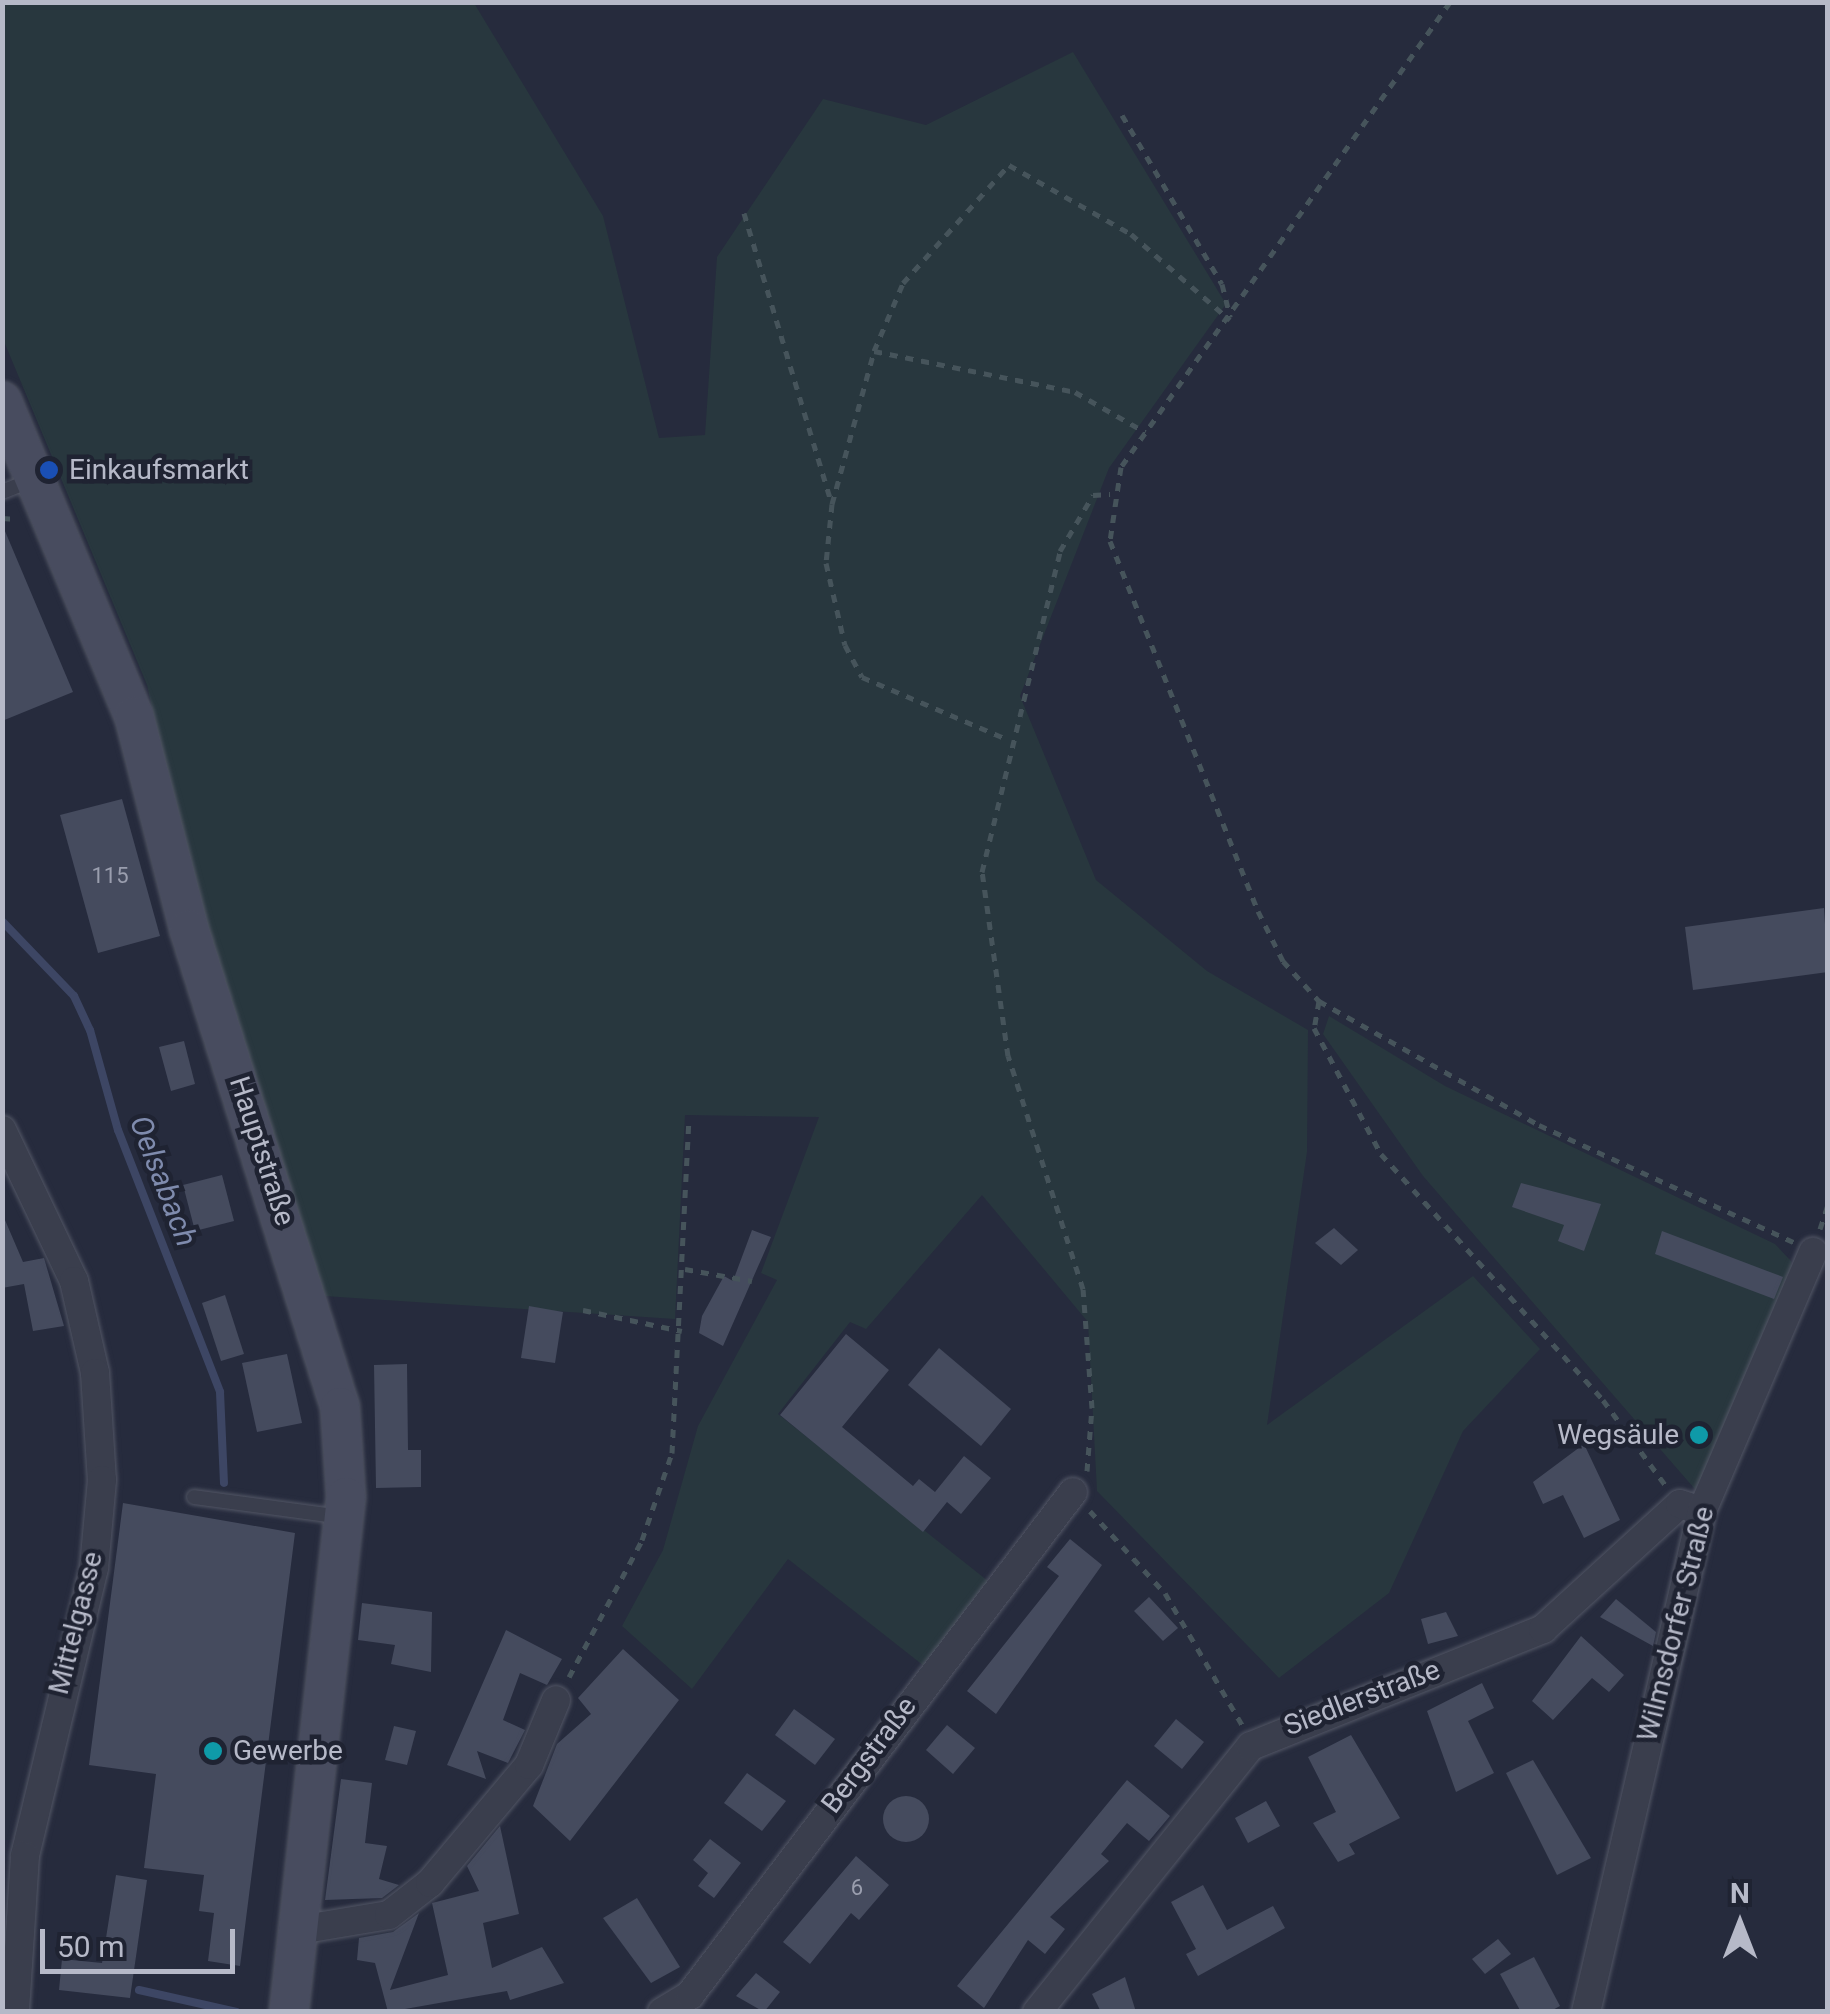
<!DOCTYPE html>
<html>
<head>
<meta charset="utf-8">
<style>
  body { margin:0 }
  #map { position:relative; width:1830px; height:2014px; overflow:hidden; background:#262b3d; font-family:Roboto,sans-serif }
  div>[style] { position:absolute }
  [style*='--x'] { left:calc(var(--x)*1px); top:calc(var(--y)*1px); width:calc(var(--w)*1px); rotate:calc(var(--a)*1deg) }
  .green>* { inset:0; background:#28373e }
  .stream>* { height:8px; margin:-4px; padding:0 4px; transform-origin:4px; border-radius:4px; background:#3d4664 }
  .building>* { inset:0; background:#454b5e }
  .round { border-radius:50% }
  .path>* { height:5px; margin-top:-2.5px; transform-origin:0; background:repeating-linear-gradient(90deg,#46545b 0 8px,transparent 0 16px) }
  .roads { filter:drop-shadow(0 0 2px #525665) drop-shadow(0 0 2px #525665) }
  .lane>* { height:14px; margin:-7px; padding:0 7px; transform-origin:7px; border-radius:7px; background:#3a3e4d }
  .street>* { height:28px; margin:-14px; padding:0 14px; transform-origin:14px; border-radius:14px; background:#3a3e4d }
  .secondary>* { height:38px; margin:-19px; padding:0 19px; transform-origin:19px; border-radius:19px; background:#484c5f }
  .dots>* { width:28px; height:28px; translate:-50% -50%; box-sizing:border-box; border:5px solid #1f2332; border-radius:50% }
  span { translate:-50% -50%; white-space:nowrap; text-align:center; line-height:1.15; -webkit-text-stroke:9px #1f2332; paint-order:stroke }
  .number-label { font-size:22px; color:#9a9eae }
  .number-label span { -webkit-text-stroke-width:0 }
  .poi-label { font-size:28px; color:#b6b9c8 }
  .left { translate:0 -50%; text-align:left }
  .right { translate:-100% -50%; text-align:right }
  .street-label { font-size:28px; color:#b6b9c8 }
  .water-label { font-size:30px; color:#7f8bad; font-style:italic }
  .frame { position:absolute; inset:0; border:5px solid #b6b9c8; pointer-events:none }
  .north { position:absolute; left:1690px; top:1874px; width:100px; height:100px; -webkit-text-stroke:8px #1f2332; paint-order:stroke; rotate:0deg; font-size:28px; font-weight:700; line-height:40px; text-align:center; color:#b6b9c8 }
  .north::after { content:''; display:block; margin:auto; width:35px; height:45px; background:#b6b9c8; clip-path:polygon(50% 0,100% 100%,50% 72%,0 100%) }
  .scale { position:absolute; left:40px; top:1929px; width:195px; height:45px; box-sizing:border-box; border:5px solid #b6b9c8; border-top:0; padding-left:12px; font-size:30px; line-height:35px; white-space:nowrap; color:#b6b9c8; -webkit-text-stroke:8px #1f2332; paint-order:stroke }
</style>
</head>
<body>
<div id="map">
  <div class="green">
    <i style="clip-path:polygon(3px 3px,474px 3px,603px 216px,659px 438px,705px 435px,717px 257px,823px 99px,926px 125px,1073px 52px,1226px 304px,1109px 468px,1020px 696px,1096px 880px,1207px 971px,1308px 1030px,1307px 1152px,1267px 1425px,1473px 1276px,1540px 1349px,1463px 1431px,1389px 1593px,1279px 1678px,1097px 1491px,1088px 1322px,982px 1195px,866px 1329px,850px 1322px,778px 1414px,988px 1581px,924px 1666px,788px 1559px,692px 1689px,622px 1626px,663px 1550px,698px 1426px,777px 1280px,761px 1273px,819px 1117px,685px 1115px,675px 1319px,324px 1296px,196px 907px,147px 685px,3px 339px)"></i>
    <i style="clip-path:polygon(1329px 1016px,1445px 1086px,1775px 1244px,1791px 1261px,1793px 1275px,1700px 1495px,1423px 1176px,1323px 1034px)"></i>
  </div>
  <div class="stream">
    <i style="--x:2;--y:921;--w:104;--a:46.2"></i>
    <i style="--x:74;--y:996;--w:38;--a:65"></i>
    <i style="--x:90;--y:1030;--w:104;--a:74.4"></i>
    <i style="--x:118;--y:1130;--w:281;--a:68.7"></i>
    <i style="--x:220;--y:1392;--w:91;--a:87.5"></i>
    <i style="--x:139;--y:1990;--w:100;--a:12.7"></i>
  </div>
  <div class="building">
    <i style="clip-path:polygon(2px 524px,73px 692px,2px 721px)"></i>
    <i style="clip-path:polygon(122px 799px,160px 936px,98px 953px,60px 815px)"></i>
    <i style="clip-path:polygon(1824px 908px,1828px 972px,1693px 990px,1685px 927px)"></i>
    <i style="clip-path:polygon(184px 1041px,195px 1084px,171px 1091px,159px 1047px)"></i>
    <i style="clip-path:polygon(222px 1175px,234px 1221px,195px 1231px,183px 1185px)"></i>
    <i style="clip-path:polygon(1521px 1183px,1601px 1204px,1584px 1251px,1558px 1241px,1564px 1225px,1512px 1207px)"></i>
    <i style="clip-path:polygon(2px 1213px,23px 1262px,44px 1258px,64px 1326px,33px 1331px,24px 1284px,2px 1288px)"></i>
    <i style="clip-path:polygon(1334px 1228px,1358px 1250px,1341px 1265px,1315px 1243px)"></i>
    <i style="clip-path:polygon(752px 1230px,771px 1237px,723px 1346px,699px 1333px,702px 1316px,724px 1276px,733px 1281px)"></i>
    <i style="clip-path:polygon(1662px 1231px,1783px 1277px,1774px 1299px,1655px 1254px)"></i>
    <i style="clip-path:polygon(225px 1295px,244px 1354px,221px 1361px,202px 1303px)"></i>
    <i style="clip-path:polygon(529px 1306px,563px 1312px,555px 1363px,521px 1358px)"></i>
    <i style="clip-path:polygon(846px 1334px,889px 1370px,842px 1427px,913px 1486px,919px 1479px,935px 1492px,964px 1456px,991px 1478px,961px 1514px,947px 1502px,923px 1532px,780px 1415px)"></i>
    <i style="clip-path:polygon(939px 1348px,1011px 1409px,981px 1446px,908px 1385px)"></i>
    <i style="clip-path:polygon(287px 1354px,302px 1423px,257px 1432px,242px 1363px)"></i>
    <i style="clip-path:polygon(407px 1364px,408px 1450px,421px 1450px,421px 1487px,376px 1488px,374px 1365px)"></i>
    <i style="clip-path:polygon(1584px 1444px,1620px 1520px,1584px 1538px,1563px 1495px,1543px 1504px,1533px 1482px)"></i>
    <i style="clip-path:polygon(123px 1503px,295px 1533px,240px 1966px,208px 1961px,214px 1913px,199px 1911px,204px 1875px,144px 1868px,156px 1774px,89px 1765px)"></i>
    <i style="clip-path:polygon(1070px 1539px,1102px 1565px,996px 1714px,967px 1691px,1059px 1576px,1047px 1567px)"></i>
    <i style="clip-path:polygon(1149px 1597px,1178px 1628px,1163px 1641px,1134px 1611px)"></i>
    <i style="clip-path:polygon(1616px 1599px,1656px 1632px,1653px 1646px,1600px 1617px)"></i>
    <i style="clip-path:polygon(362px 1603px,432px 1612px,431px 1672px,391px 1664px,395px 1645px,358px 1640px)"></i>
    <i style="clip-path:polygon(1446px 1612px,1458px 1636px,1428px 1644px,1421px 1619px)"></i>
    <i style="clip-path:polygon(506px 1630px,562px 1659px,547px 1685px,520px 1673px,503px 1720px,525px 1730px,508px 1763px,477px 1751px,486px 1779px,447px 1765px)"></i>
    <i style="clip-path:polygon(1581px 1636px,1624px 1675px,1609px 1692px,1592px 1678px,1553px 1720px,1532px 1701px)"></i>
    <i style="clip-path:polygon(623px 1649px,679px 1700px,570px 1841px,533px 1806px,557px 1744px,591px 1714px,578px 1698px)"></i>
    <i style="clip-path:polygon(1482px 1683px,1494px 1708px,1468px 1721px,1494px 1773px,1456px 1792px,1427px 1711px)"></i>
    <i style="clip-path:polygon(794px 1709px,835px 1739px,815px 1765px,775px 1735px)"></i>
    <i style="clip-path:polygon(1176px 1719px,1204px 1742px,1182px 1769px,1154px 1746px)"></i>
    <i style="clip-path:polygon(947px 1725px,975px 1748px,953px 1774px,926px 1750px)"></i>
    <i style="clip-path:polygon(394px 1726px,416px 1731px,407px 1765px,385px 1760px)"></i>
    <i style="clip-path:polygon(1351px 1735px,1400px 1818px,1349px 1844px,1355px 1854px,1338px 1862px,1313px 1823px,1336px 1812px,1308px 1757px)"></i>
    <i style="clip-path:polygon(1533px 1760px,1591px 1858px,1557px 1875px,1506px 1773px)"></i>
    <i style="clip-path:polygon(747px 1773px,786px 1801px,762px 1831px,724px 1803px)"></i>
    <i style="clip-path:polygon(341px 1779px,372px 1783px,365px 1843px,387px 1846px,379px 1879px,399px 1885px,382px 1898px,325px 1900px)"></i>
    <i style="clip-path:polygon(1127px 1780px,1170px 1816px,1149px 1841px,1127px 1823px,1101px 1854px,1109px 1861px,1050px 1917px,1065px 1929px,1045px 1954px,1028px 1940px,984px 2008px,957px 1986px)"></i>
    <i class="round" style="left:883px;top:1796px;width:46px;height:46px"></i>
    <i style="clip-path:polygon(1266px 1801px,1280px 1826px,1248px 1843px,1235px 1818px)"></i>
    <i style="clip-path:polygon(500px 1826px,519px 1914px,483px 1923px,492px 1968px,542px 1947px,564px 1983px,510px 2000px,507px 1991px,388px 2012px,375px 1963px,357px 1960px,359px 1938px,393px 1932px,419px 1913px,390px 1990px,448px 1975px,432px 1903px,479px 1891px,467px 1866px)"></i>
    <i style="clip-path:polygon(710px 1839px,741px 1863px,714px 1898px,698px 1886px,708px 1873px,693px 1860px)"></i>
    <i style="clip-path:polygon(856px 1856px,889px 1885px,859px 1920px,851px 1913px,810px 1964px,783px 1942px)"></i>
    <i style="clip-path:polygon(116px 1875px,147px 1880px,130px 1998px,59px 1990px,62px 1959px,102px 1963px)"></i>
    <i style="clip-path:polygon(1203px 1885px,1227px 1930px,1273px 1906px,1285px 1928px,1198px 1976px,1186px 1954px,1196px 1949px,1171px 1902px)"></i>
    <i style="clip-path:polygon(637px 1898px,680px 1967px,651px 1983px,603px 1918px)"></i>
    <i style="clip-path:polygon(1498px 1939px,1511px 1954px,1485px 1974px,1472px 1959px)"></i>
    <i style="clip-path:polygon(1534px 1957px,1560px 2006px,1549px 2012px,1521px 2012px,1500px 1974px)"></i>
    <i style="clip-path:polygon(756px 1973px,780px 1992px,764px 2012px,736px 1996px)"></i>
    <i style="clip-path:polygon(1125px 1977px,1136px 2012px,1101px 2012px,1092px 1994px)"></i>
  </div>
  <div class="path">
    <i style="--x:1450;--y:2;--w:570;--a:125.28"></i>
    <i style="--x:1121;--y:467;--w:75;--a:98.5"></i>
    <i style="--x:1110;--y:541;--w:399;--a:68.2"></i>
    <i style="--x:1258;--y:911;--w:56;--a:63.4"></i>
    <i style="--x:1283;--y:961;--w:54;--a:48"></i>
    <i style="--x:1319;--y:1001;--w:253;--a:29.4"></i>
    <i style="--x:1539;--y:1125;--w:280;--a:24.7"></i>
    <i style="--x:1122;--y:115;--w:196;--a:59.4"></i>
    <i style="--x:1222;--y:284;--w:34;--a:76"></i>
    <i style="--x:744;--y:213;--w:304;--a:73.2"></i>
    <i style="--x:832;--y:504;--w:159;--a:-74.6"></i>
    <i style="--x:874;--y:351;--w:205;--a:11.5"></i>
    <i style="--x:1075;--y:392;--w:81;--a:29.7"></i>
    <i style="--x:874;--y:351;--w:74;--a:-66.9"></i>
    <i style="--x:903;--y:283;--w:159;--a:-48.1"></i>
    <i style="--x:1009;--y:165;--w:140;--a:29.5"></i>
    <i style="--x:1131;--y:234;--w:131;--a:41"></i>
    <i style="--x:832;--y:504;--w:59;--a:95.8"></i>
    <i style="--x:826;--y:563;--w:84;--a:77"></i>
    <i style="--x:845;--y:645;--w:36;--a:62"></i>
    <i style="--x:862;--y:677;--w:158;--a:23.2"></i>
    <i style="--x:2;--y:518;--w:15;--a:4"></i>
    <i style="--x:1319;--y:1001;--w:27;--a:100"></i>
    <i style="--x:1314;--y:1028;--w:143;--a:62"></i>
    <i style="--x:1381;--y:1154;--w:331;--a:47.9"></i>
    <i style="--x:1603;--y:1400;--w:107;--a:53.8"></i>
    <i style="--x:1820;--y:1229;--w:25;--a:-72"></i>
    <i style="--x:685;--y:1269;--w:68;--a:10.2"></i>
    <i style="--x:583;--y:1310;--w:101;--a:12"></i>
    <i style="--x:1087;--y:1471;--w:63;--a:-85.5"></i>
    <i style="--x:1092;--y:1408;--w:119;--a:-94.3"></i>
    <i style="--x:1083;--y:1289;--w:245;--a:-107.8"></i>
    <i style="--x:1008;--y:1056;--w:186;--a:-98"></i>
    <i style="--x:982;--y:872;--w:330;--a:-76.3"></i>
    <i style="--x:1060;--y:551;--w:65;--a:-59.5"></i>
    <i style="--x:1093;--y:495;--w:17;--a:-3"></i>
    <i style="--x:1090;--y:1511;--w:111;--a:47.6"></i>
    <i style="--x:1165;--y:1593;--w:153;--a:59.7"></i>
    <i style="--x:569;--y:1677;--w:155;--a:-61.9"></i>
    <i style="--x:642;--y:1540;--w:92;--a:-71"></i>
    <i style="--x:672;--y:1453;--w:334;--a:-87.1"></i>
  </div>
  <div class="roads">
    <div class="lane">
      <i style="--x:2;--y:492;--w:32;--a:-22"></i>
      <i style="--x:194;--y:1497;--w:149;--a:7.7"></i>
    </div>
    <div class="street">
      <i style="--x:2;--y:1130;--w:167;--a:64.5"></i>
      <i style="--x:74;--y:1281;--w:94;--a:77.1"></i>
      <i style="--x:95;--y:1373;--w:107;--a:86.3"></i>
      <i style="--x:102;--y:1480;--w:88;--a:95.2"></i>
      <i style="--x:94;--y:1568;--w:296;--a:103.5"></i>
      <i style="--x:25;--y:1856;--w:156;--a:93.7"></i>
      <i style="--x:293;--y:1931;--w:97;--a:-9.5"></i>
      <i style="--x:389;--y:1915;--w:52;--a:-38"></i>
      <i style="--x:430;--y:1883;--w:154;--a:-50"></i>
      <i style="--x:529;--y:1765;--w:70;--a:-67.4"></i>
      <i style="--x:662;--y:2012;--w:33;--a:-31"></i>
      <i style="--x:690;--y:1995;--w:632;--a:-52.71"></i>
      <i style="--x:1037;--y:2012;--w:341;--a:-51.2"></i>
      <i style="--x:1251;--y:1746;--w:315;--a:-21.8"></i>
      <i style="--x:1543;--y:1629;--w:185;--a:-42.4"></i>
      <i style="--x:1680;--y:1504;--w:23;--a:18"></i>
      <i style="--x:1586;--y:2012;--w:514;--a:-76.96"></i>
      <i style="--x:1702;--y:1511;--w:282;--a:-66.8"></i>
    </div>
    <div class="secondary">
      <i style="--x:2;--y:401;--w:342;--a:67.3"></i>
      <i style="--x:134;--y:716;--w:220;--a:75.5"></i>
      <i style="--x:189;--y:929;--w:501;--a:72.47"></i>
      <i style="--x:340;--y:1407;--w:90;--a:86.2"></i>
      <i style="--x:346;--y:1497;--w:518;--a:96.32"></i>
    </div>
  </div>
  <div class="dots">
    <i style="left:49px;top:470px;background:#1a4fb4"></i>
    <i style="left:1699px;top:1435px;background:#0f9aa8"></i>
    <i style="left:213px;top:1751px;background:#0f9aa8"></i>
  </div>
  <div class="number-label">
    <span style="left:110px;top:876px">115</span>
    <span style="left:857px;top:1888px">6</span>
  </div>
  <div class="poi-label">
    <span class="left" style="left:69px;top:470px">Einkaufsmarkt</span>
    <span class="right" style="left:1679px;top:1435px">Wegsäule</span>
    <span class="left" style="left:233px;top:1751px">Gewerbe</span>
  </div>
  <div class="street-label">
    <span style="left:262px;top:1151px;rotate:72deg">Hauptstraße</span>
    <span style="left:76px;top:1623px;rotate:-76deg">Mittelgasse</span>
    <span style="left:1676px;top:1624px;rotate:-76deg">Wilmsdorfer Straße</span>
    <span style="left:1362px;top:1698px;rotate:-21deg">Siedlerstraße</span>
    <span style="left:869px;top:1755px;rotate:-53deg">Bergstraße</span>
  </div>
  <div class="water-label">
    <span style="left:163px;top:1181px;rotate:69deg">Oelsabach</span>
  </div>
  <div class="frame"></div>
  <div class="north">N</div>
  <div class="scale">50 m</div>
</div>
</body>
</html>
